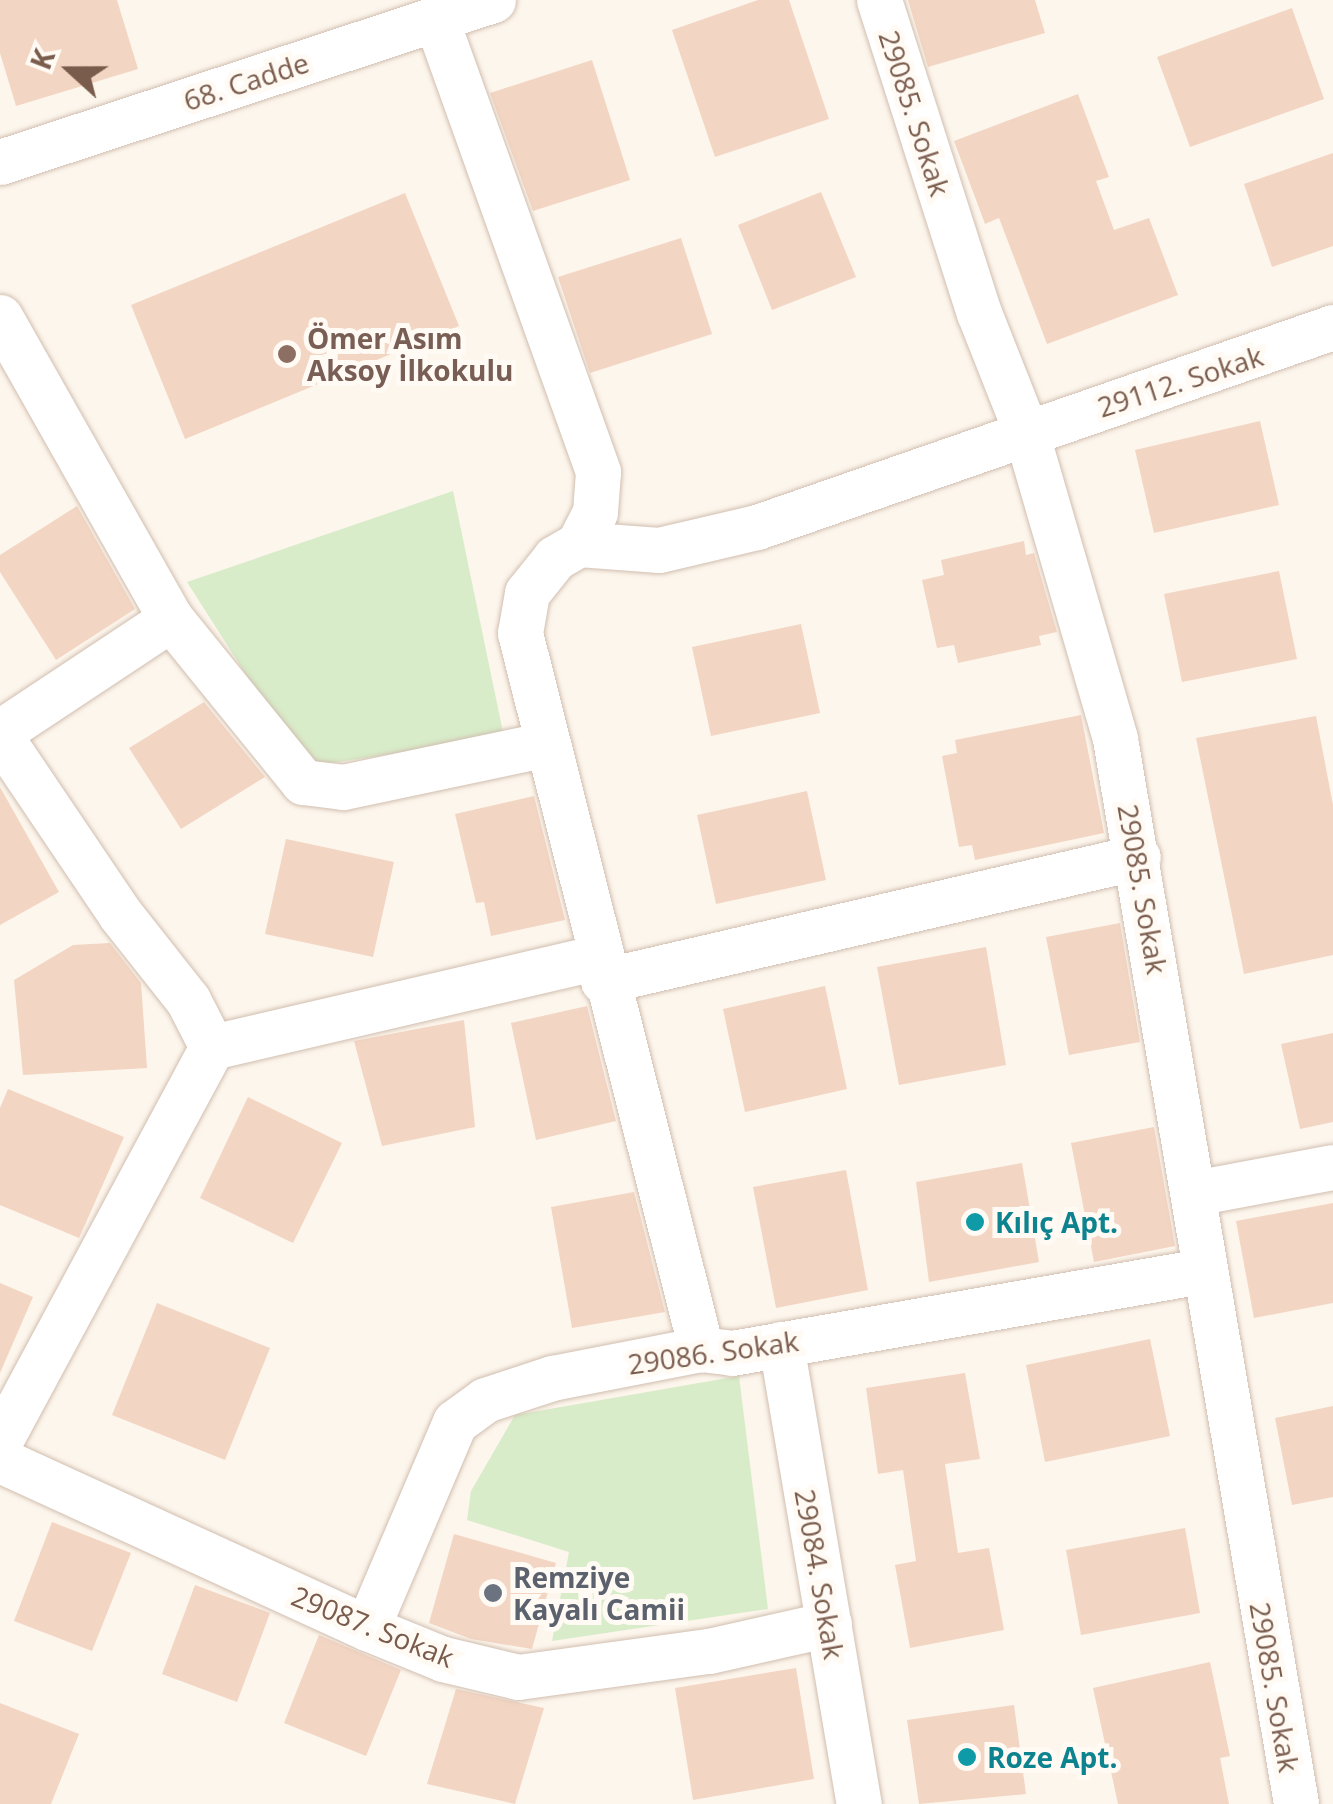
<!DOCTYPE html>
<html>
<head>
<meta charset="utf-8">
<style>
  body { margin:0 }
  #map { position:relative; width:1333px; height:1804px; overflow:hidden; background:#fdf6ec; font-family:"Open Sans",sans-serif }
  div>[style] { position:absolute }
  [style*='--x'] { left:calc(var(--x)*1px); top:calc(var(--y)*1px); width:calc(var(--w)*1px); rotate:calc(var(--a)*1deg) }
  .green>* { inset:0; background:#d8ecc9 }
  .building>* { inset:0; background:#f3d5c3 }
  .roads { filter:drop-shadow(0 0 2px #d1beb0) drop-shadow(0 0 2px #d1beb0) }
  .minor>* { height:45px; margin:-22.5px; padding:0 22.5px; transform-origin:22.5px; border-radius:22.5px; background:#fff }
  .dots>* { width:28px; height:28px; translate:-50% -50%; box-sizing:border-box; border:5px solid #fffaf3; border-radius:50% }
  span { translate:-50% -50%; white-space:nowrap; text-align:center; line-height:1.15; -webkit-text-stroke:10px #fffaf3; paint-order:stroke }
  .street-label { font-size:28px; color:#7a5c4d }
  .education-label { font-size:28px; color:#785e54; font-weight:700 }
  .left { translate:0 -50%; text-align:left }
  .culture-label { font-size:28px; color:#0d838f; font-weight:700 }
  .worship-label { font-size:28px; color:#5b616d; font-weight:700 }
  .north { position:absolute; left:20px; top:20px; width:100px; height:100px; -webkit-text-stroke:8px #fffaf3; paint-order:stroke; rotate:291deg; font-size:28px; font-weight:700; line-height:40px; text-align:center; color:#7a5c4d }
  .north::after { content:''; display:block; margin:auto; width:35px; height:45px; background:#7a5c4d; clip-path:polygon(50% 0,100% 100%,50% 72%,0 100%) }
</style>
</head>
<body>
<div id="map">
  <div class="green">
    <i style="clip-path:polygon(453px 491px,504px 737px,305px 767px,187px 582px)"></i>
    <i style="clip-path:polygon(739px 1376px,768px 1609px,552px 1641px,569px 1552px,467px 1520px,471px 1491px,515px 1415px)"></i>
  </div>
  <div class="building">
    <i style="clip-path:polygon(0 0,117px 0,138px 69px,16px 106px,0 53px)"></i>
    <i style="clip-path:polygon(758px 0,789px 0,829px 119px,715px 157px,672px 30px)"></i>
    <i style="clip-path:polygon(908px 0,1035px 0,1045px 33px,928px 67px)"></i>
    <i style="clip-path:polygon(1292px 8px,1324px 99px,1190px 147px,1157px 57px)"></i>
    <i style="clip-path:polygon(592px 60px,630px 180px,533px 211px,490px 93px)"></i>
    <i style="clip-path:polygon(1078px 94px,1109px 177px,1096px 181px,1114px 230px,1149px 218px,1178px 295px,1047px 344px,999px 218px,985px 224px,954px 141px)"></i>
    <i style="clip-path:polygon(1333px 153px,1333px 246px,1272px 267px,1244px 184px)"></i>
    <i style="clip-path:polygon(821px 192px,856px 277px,772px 310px,738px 225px)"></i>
    <i style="clip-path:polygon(405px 193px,459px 326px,185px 439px,131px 305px)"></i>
    <i style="clip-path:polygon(681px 238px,712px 334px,590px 373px,558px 277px)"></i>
    <i style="clip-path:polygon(1260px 421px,1279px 505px,1154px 533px,1135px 450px)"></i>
    <i style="clip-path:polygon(77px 506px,135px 609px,56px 660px,0 572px,0 555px)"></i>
    <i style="clip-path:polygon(1024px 541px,1026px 555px,1034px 553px,1057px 632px,1039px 636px,1041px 645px,958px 663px,954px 645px,937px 648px,922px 580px,944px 575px,941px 560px)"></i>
    <i style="clip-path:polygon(1279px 571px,1297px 659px,1182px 682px,1164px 594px)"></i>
    <i style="clip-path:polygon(801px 624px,820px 713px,711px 736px,692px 647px)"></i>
    <i style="clip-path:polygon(204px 702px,265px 777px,181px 829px,129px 748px)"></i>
    <i style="clip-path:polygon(1081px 715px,1104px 833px,975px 860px,972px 845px,959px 847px,942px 756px,957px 753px,955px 740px)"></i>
    <i style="clip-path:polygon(1316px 716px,1333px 805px,1333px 955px,1244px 974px,1196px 738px)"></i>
    <i style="clip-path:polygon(0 787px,59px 892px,0 925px)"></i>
    <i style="clip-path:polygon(807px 791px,826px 880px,716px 904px,697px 815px)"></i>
    <i style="clip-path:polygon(534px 796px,565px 920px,491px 936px,484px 902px,476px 903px,455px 814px)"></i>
    <i style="clip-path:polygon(286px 839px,394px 862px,373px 957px,265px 934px)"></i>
    <i style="clip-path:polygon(1120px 923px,1140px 1042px,1069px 1055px,1046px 937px)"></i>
    <i style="clip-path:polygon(110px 943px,141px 983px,147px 1068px,23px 1075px,14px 980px,73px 945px)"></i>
    <i style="clip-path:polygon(986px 947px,1006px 1065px,899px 1085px,877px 967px)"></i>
    <i style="clip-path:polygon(825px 986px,847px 1089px,745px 1112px,723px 1009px)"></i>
    <i style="clip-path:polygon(587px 1006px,616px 1121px,536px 1140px,511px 1023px)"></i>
    <i style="clip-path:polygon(464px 1020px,475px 1127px,382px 1146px,354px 1041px)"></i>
    <i style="clip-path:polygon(1333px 1033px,1333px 1122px,1300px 1129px,1281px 1044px)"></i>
    <i style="clip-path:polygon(8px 1089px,124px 1137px,79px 1238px,0 1205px,0 1108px)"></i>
    <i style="clip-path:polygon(248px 1097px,342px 1143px,293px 1243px,200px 1198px)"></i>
    <i style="clip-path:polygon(1154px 1127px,1175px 1246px,1094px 1262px,1071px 1143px)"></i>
    <i style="clip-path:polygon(1022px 1163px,1039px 1262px,929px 1282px,916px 1182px)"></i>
    <i style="clip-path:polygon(846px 1170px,868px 1290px,776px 1308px,753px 1187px)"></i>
    <i style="clip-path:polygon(634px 1192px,665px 1312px,572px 1328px,551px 1207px)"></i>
    <i style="clip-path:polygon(1333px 1203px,1333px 1303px,1254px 1318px,1236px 1221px)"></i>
    <i style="clip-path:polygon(0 1283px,33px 1297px,0 1373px)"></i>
    <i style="clip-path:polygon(157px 1303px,270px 1348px,225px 1460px,112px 1415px)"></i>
    <i style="clip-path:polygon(1150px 1339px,1170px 1436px,1045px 1462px,1026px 1365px)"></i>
    <i style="clip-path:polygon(965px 1373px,980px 1459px,945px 1464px,958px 1553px,989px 1548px,1004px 1630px,910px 1648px,895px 1565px,916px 1561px,903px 1470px,878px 1474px,866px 1388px)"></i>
    <i style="clip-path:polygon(1333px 1406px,1333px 1497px,1292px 1505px,1275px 1418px)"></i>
    <i style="clip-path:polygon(52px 1522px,131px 1553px,92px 1651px,14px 1621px)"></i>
    <i style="clip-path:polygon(1185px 1528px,1200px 1613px,1081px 1635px,1066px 1550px)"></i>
    <i style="clip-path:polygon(454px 1534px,556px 1563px,532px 1649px,471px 1639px,429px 1623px)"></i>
    <i style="clip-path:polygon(195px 1585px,270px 1613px,237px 1702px,162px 1674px)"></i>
    <i style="clip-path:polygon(319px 1635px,401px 1670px,366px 1756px,284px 1723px)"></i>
    <i style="clip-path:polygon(1210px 1662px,1230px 1756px,1220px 1758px,1229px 1804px,1118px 1804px,1093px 1688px)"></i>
    <i style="clip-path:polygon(796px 1668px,814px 1779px,693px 1800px,675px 1688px)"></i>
    <i style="clip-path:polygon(456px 1689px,544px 1708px,515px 1804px,427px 1784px)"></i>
    <i style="clip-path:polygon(0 1703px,79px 1734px,51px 1804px,0 1804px)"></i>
    <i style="clip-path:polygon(1014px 1705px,1026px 1794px,919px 1804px,907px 1720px)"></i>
  </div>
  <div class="roads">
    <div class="minor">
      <i style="--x:879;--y:0;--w:329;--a:72.3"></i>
      <i style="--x:979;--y:313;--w:128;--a:68.4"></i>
      <i style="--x:1026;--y:432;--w:320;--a:73.8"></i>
      <i style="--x:1115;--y:739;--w:1080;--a:80.35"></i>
      <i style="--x:436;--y:19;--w:481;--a:70.3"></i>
      <i style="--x:598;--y:472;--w:40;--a:94.3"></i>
      <i style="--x:595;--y:512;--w:36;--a:117"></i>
      <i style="--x:579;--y:544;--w:28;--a:150"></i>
      <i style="--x:555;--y:558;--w:45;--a:128.7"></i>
      <i style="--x:527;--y:593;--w:41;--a:99.9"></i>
      <i style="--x:520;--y:633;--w:739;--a:75.81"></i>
      <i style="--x:0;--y:162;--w:519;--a:-18.19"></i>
      <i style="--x:0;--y:317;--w:347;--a:60.5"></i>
      <i style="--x:171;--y:619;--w:210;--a:51"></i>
      <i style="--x:303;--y:782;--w:40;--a:7.1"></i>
      <i style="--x:343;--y:787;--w:208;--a:-11.9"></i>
      <i style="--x:579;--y:544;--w:80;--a:4.3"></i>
      <i style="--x:659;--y:550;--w:101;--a:-13.2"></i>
      <i style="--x:757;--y:527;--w:610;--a:-19.15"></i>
      <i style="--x:0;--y:732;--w:205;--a:-33.5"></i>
      <i style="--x:0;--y:736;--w:215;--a:56"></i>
      <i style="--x:120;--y:914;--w:110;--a:51.7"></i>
      <i style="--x:188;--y:1000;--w:53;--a:62.9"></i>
      <i style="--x:212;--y:1047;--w:447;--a:118.3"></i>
      <i style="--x:603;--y:981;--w:549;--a:-13.05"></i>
      <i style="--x:212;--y:1047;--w:396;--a:-13.1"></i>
      <i style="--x:1194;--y:1193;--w:141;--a:-10.6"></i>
      <i style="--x:781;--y:1344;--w:467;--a:80.4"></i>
      <i style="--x:0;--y:1460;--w:404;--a:24.6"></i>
      <i style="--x:367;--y:1628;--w:82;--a:22.2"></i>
      <i style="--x:443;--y:1659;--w:77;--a:13.5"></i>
      <i style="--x:518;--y:1677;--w:193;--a:-7.8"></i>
      <i style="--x:709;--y:1651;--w:123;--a:-12.7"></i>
      <i style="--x:367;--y:1628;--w:224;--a:-66.9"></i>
      <i style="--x:455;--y:1422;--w:37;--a:-36"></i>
      <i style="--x:485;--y:1400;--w:71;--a:-18.2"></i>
      <i style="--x:552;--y:1378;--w:152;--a:-11"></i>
      <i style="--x:701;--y:1349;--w:31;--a:7"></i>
      <i style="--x:732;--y:1353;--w:476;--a:-9.9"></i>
    </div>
  </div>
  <div class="dots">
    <i style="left:287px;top:354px;background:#8d6e63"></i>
    <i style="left:975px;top:1222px;background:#0f9aa8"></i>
    <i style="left:493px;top:1593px;background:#6b7280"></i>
    <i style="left:967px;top:1757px;background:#0f9aa8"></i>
  </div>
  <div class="street-label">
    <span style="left:246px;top:81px;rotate:-18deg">68. Cadde</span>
    <span style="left:915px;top:113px;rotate:72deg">29085. Sokak</span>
    <span style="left:1180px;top:381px;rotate:-18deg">29112. Sokak</span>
    <span style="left:1143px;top:889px;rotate:80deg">29085. Sokak</span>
    <span style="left:713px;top:1352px;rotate:-8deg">29086. Sokak</span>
    <span style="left:820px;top:1574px;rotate:80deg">29084. Sokak</span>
    <span style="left:373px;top:1626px;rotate:22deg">29087. Sokak</span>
    <span style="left:1275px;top:1687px;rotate:80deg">29085. Sokak</span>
  </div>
  <div class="education-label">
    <span class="left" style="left:307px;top:354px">Ömer Asım<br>Aksoy İlkokulu</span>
  </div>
  <div class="culture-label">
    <span class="left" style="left:995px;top:1222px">Kılıç Apt.</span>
    <span class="left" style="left:987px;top:1757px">Roze Apt.</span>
  </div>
  <div class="worship-label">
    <span class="left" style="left:513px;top:1593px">Remziye<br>Kayalı Camii</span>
  </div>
  <div class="north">K</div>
</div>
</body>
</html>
